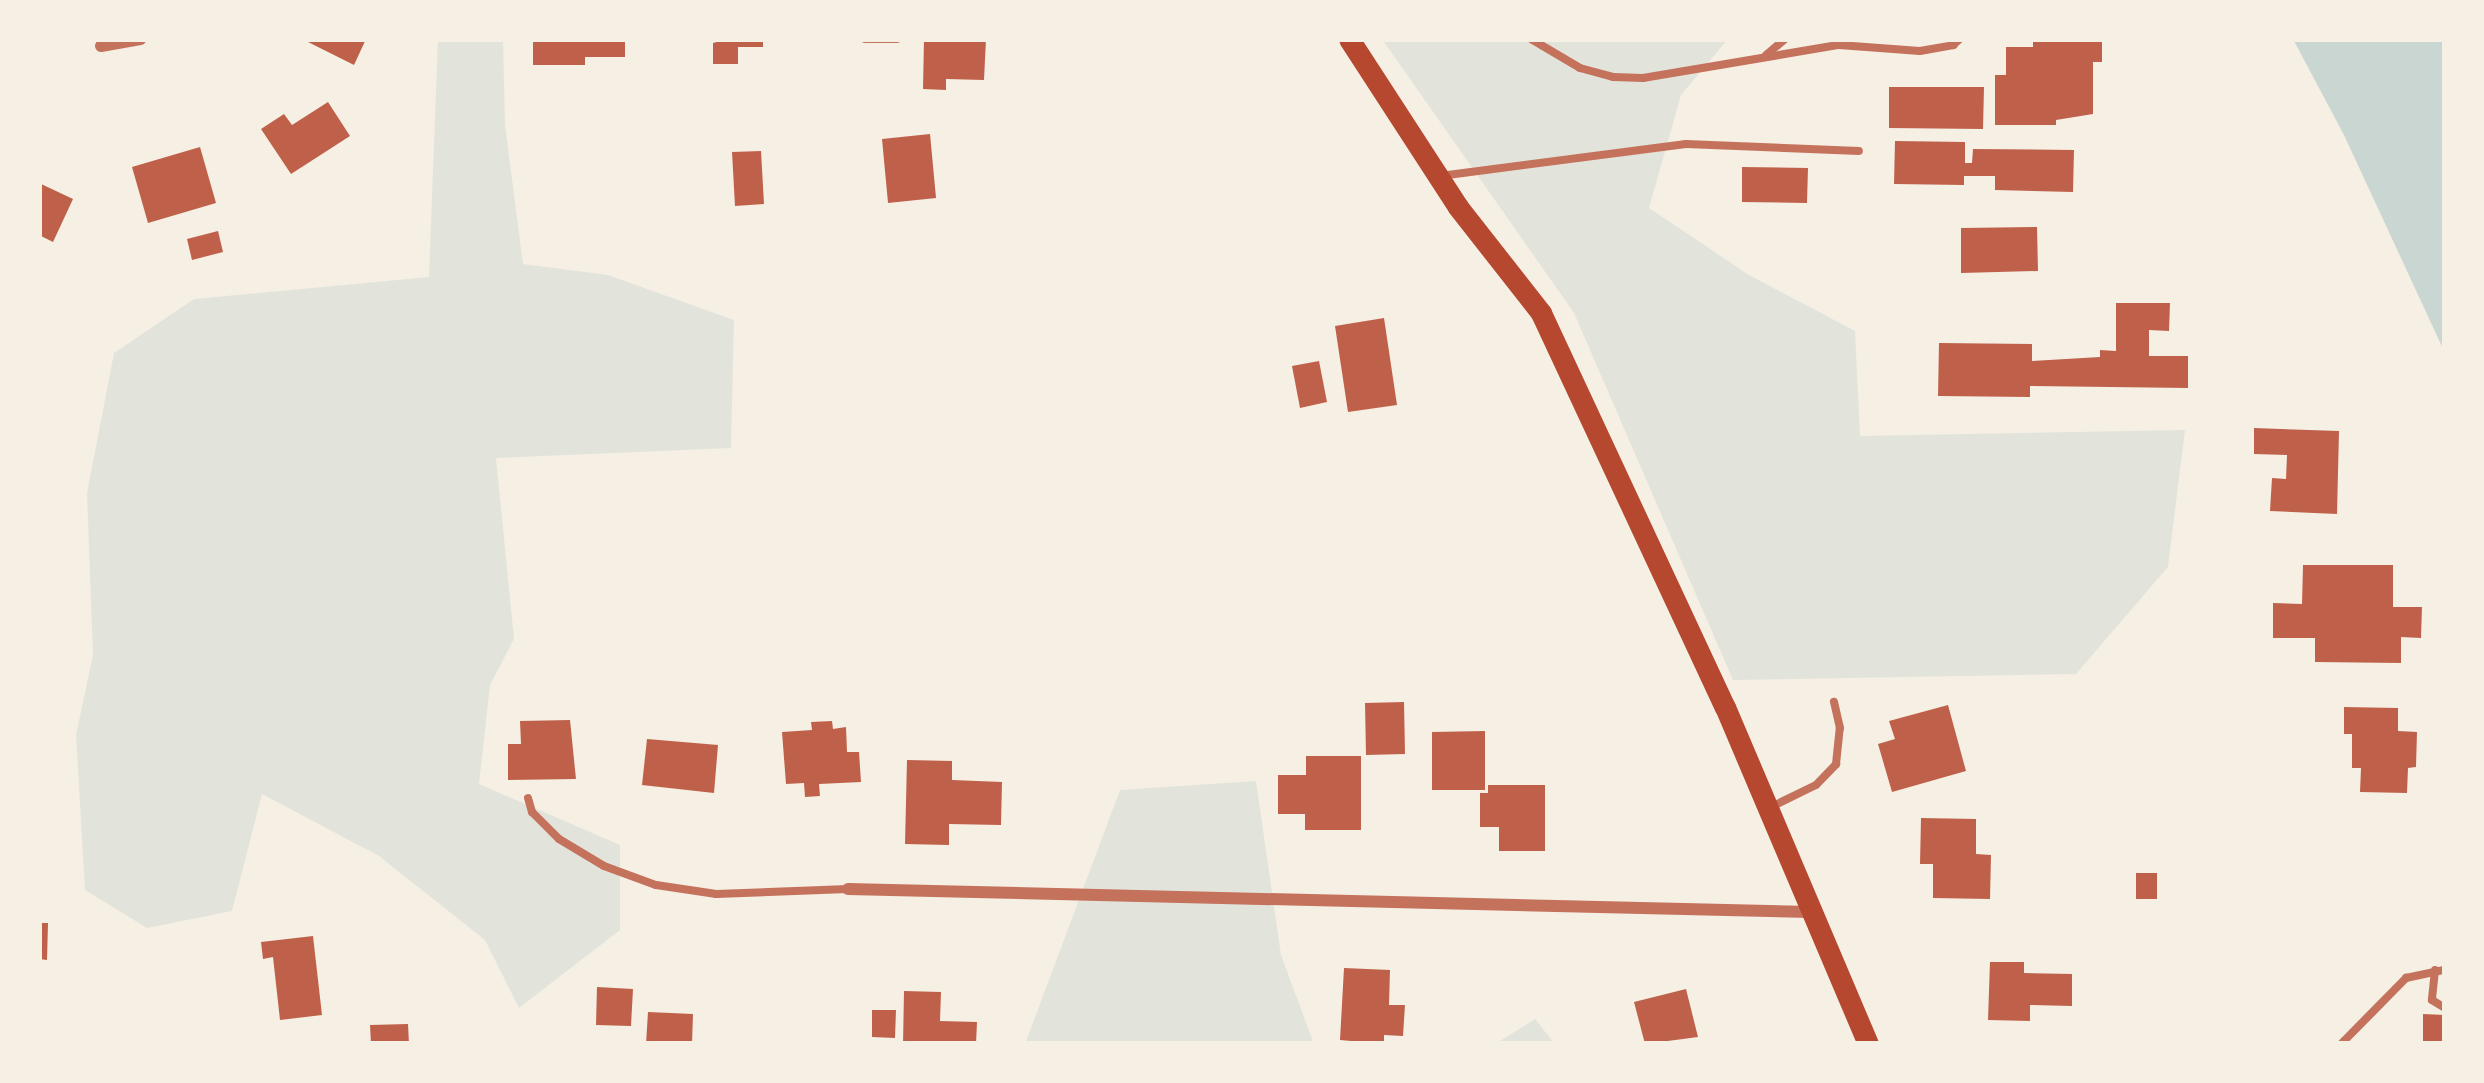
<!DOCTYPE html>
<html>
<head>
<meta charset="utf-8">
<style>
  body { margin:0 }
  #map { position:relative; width:2484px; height:1083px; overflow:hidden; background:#f6efe4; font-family:"Noto Sans",sans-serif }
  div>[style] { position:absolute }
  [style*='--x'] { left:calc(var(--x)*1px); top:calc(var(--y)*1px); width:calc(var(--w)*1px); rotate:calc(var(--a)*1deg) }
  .green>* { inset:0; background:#e2e4dc }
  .water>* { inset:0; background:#c9d6d2 }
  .building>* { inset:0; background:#bf614a }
  .service>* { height:8px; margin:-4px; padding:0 4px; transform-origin:4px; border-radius:4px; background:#c5725c }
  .minor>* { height:12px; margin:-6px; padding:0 6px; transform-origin:6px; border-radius:6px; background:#c5725c }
  .secondary>* { height:21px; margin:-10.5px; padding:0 10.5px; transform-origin:10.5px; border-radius:10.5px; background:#b5482f }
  span { translate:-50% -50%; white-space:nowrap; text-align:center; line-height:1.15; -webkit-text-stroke:9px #f6efe4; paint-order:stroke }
  .frame { position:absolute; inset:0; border:42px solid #f6efe4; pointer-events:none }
</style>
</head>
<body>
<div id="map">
  <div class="green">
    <i style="clip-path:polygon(438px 39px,503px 39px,505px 125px,523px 264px,608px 275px,734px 320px,731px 448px,496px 458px,514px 639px,490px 685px,479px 784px,620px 845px,620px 930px,519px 1008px,485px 940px,379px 856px,262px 794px,232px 911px,147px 928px,85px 890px,76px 735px,93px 655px,87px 493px,114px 353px,194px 299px,429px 277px)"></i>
    <i style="clip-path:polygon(1382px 39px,1728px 39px,1681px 95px,1649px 208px,1749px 275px,1855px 331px,1860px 436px,2185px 430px,2168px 567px,2076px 674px,1733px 680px,1574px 313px)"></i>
    <i style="clip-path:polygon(1256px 781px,1281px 955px,1314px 1044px,1025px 1044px,1120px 790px)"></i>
    <i style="clip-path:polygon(1535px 1019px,1555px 1044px,1495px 1044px)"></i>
  </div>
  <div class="water">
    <i style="clip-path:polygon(2293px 39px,2445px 39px,2445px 353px,2344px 135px)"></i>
  </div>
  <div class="building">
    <i style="clip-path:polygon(302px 39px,366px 39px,354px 65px)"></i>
    <i style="clip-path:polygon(533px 39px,625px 39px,625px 57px,585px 57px,585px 65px,533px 65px)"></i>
    <i style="clip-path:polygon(728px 39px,763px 39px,763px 47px,738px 47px,738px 64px,713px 64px,713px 43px)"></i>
    <i style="clip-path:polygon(924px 39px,986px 39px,984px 80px,946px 79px,946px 90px,923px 89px)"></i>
    <i style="clip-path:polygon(2033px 39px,2102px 39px,2102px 62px,2093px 62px,2093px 114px,2056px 120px,2056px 125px,1995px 125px,1995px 75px,2006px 75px,2006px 47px,2033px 47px)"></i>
    <i style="clip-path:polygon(1889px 87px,1984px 87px,1983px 129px,1889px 128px)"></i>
    <i style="clip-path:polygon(328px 102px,350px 136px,291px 174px,261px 129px,284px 114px,292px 125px)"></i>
    <i style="clip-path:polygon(930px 134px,936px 198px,888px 203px,882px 139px)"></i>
    <i style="clip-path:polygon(1895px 141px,1965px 142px,1965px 163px,1972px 163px,1973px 149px,2074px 150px,2073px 192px,1995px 190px,1995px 176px,1964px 176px,1964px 185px,1894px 184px)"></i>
    <i style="clip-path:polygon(200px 147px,216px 203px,148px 223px,132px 167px)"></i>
    <i style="clip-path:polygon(761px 151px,764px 204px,735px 206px,732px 152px)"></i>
    <i style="clip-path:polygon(1742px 167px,1808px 168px,1807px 203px,1742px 202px)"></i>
    <i style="clip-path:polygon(39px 183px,73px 199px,53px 242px,39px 235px)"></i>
    <i style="clip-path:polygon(2037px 227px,2038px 271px,1961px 273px,1961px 228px)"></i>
    <i style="clip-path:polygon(218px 231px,223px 252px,192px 260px,187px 239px)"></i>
    <i style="clip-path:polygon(2116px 303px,2170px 303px,2169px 331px,2149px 330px,2149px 356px,2188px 356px,2188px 388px,2030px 386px,2030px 397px,1938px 396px,1939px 343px,2032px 344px,2032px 361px,2100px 357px,2100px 350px,2116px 351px)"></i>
    <i style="clip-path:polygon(1384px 318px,1397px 405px,1348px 412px,1335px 326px)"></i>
    <i style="clip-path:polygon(1319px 361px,1327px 402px,1300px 408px,1292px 366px)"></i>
    <i style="clip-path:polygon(2254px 428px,2339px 431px,2337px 514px,2270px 511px,2272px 478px,2286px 479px,2287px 455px,2254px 454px)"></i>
    <i style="clip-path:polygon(2303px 565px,2393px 565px,2393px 607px,2422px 607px,2421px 638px,2401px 637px,2401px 663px,2315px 662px,2315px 638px,2273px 638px,2273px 603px,2302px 604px)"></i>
    <i style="clip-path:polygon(1404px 702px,1405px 754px,1366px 755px,1365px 703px)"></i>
    <i style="clip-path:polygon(1948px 705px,1966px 771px,1892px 792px,1878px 744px,1895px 739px,1889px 721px)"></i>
    <i style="clip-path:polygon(2344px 707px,2398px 708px,2398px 731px,2417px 732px,2416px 767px,2408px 768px,2407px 793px,2360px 792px,2361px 768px,2352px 768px,2352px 734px,2344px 734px)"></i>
    <i style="clip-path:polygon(570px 720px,576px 779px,508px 780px,508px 744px,521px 744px,520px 721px)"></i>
    <i style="clip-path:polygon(832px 721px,833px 729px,846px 727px,847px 752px,859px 752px,861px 782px,819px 784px,820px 796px,805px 797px,804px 783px,786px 784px,782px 732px,812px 730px,811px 722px)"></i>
    <i style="clip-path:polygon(1485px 731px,1485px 790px,1432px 790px,1432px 732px)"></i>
    <i style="clip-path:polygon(647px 739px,718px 745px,714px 793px,642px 785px)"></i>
    <i style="clip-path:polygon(1306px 756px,1361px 756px,1361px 830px,1305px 830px,1305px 814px,1278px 814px,1278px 775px,1306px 775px)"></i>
    <i style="clip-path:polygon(907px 760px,952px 761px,952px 780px,1002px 782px,1001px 825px,949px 824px,949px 845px,905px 844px)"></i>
    <i style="clip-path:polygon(1488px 785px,1545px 785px,1545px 851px,1499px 851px,1499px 827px,1480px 827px,1480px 793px,1488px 793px)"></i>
    <i style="clip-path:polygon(1921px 818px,1976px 819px,1976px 854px,1991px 855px,1990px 899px,1933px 898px,1933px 864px,1920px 864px)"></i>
    <i style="clip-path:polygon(2136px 873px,2157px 873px,2157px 899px,2136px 899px)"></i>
    <i style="clip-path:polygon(39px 923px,48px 923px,47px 960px,39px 959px)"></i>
    <i style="clip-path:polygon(313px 936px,322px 1015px,280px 1020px,273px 957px,263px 959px,261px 942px)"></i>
    <i style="clip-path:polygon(1990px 962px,2024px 962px,2024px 973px,2072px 974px,2072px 1006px,2030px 1005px,2030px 1021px,1988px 1020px)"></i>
    <i style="clip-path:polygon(1344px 968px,1390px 970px,1389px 1005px,1405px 1005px,1403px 1036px,1384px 1035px,1384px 1044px,1340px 1040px)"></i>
    <i style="clip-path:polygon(597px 987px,633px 989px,631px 1026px,596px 1025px)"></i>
    <i style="clip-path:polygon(1686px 989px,1698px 1037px,1645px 1044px,1634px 1002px)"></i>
    <i style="clip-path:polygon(904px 991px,941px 992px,940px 1021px,977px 1022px,976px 1044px,903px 1044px)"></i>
    <i style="clip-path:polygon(872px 1010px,896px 1010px,895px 1038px,872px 1037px)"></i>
    <i style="clip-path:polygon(648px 1012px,693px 1014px,692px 1044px,646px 1044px)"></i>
    <i style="clip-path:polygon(2423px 1014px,2445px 1015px,2445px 1044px,2423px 1044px)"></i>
    <i style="clip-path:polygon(408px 1024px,409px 1044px,371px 1044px,370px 1025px)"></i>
  </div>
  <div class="service">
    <i style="--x:865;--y:39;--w:32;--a:0"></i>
    <i style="--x:1531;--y:39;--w:57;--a:30.6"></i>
    <i style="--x:1580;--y:68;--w:34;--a:15"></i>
    <i style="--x:1613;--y:77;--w:30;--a:2"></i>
    <i style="--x:1643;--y:78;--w:199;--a:-9.6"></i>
    <i style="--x:1839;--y:45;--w:81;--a:4.2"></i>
    <i style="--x:1920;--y:51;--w:34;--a:-10"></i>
    <i style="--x:1953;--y:45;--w:9;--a:-41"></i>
    <i style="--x:1766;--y:55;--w:25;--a:-40"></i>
    <i style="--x:1440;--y:176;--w:248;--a:-7.4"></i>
    <i style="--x:1686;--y:144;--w:173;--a:2.3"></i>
    <i style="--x:528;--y:798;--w:15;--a:74"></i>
    <i style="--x:532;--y:812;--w:38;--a:45"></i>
    <i style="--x:559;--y:839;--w:52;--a:31"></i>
    <i style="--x:604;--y:866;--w:55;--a:20.1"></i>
    <i style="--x:656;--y:885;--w:61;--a:8.5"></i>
    <i style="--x:716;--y:894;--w:132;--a:-2.2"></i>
    <i style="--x:1771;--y:807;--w:50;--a:-26.1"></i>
    <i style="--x:1816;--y:785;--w:29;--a:-46"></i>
    <i style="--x:1836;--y:764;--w:36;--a:-84"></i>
    <i style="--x:1840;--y:728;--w:27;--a:-103"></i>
    <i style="--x:2435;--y:970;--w:30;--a:96"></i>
    <i style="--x:2432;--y:1000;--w:15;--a:32"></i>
    <i style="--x:2341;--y:1044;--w:93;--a:-45.4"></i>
    <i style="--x:2406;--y:978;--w:40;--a:-12"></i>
  </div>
  <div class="minor">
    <i style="--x:101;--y:46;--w:40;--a:-10"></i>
    <i style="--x:848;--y:889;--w:963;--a:1.37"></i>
  </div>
  <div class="secondary">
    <i style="--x:1349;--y:39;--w:200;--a:57"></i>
    <i style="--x:1458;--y:207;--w:135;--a:51.9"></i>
    <i style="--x:1541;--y:313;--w:435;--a:65"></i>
    <i style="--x:1725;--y:707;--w:366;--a:67"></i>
  </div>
  <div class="frame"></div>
</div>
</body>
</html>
